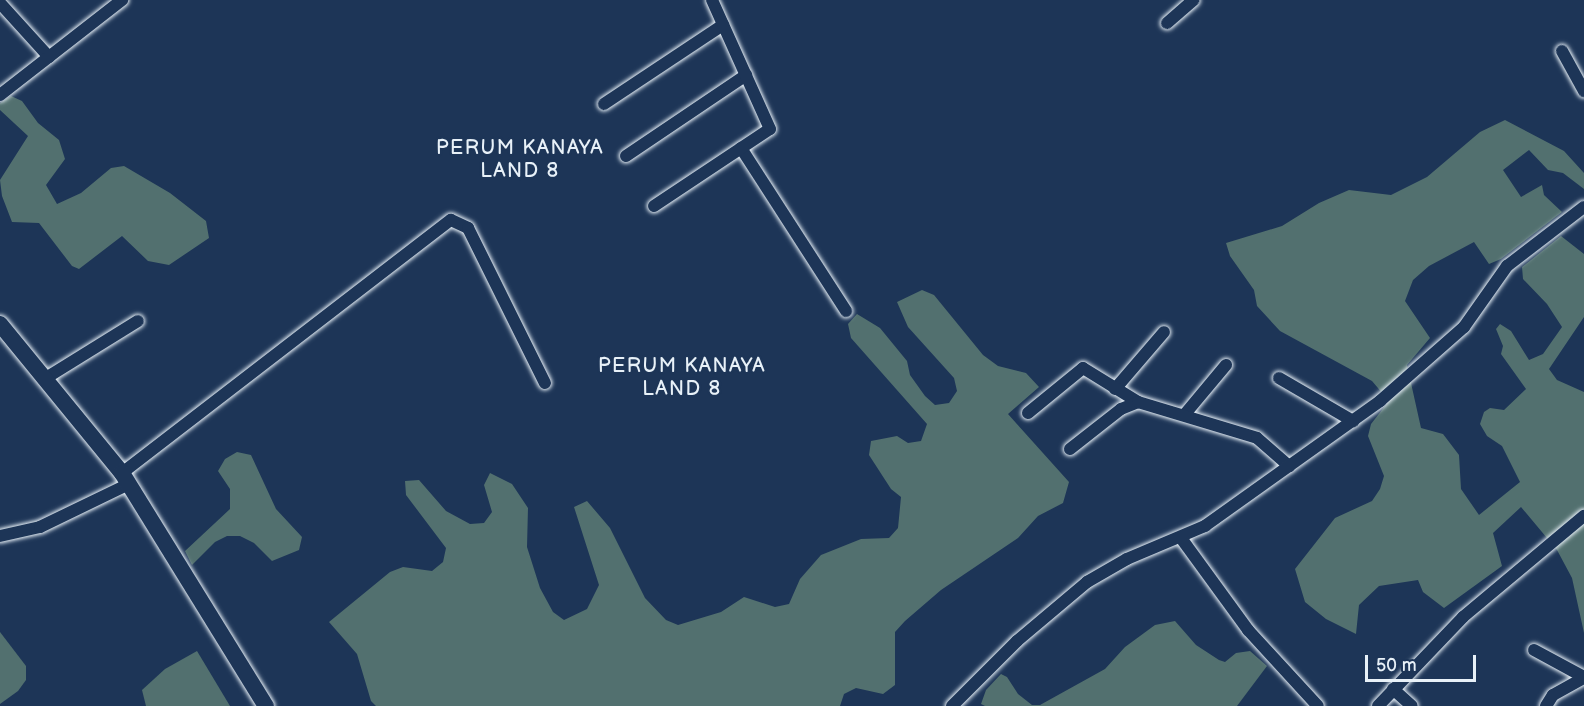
<!DOCTYPE html>
<html>
<head>
<meta charset="utf-8">
<style>
  body { margin:0 }
  #map { position:relative; width:1584px; height:706px; overflow:hidden; background:#1d3557; font-family:"Balsamiq Sans",sans-serif }
  div>[style] { position:absolute }
  [style*='--x'] { left:calc(var(--x)*1px); top:calc(var(--y)*1px); width:calc(var(--w)*1px); rotate:calc(var(--a)*1deg) }
  .green>* { inset:0; background:#52706f }
  .roads { filter:drop-shadow(0 0 2px #e8f1f8) drop-shadow(0 0 2px #e8f1f8) }
  .minor>* { height:12px; margin:-6px; padding:0 6px; transform-origin:6px; border-radius:6px; background:#1d3557 }
  .secondary>* { height:16px; margin:-8px; padding:0 8px; transform-origin:8px; border-radius:8px; background:#1d3557 }
  span { translate:-50% -50%; white-space:nowrap; text-align:center; line-height:1.15; -webkit-text-stroke:4.5px #1d3557; paint-order:stroke }
  .neighbourhood-label { font-size:20px; color:#e8f1f8; letter-spacing:1.5px }
  .scale { position:absolute; left:1365px; top:655px; width:111px; height:27px; box-sizing:border-box; border:3px solid #e8f1f8; border-top:0; padding-left:8px; font-size:18px; line-height:21px; white-space:nowrap; color:#e8f1f8; -webkit-text-stroke:4px #1d3557; paint-order:stroke }
</style>
</head>
<body>
<div id="map">
  <div class="green">
    <i style="clip-path:polygon(11px 96px,22px 101px,38px 123px,59px 140px,65px 159px,46px 185px,57px 204px,81px 193px,111px 168px,124px 166px,170px 193px,206px 221px,209px 238px,169px 265px,148px 261px,122px 236px,79px 269px,72px 266px,39px 223px,12px 222px,2px 196px,0 180px,28px 136px,0 110px,0 103px)"></i>
    <i style="clip-path:polygon(1505px 120px,1564px 151px,1584px 173px,1584px 189px,1563px 173px,1548px 170px,1529px 150px,1503px 170px,1521px 197px,1542px 185px,1544px 195px,1562px 212px,1501px 259px,1489px 264px,1474px 242px,1429px 266px,1413px 280px,1405px 301px,1430px 338px,1407px 365px,1421px 428px,1443px 434px,1459px 455px,1461px 489px,1479px 515px,1520px 482px,1502px 446px,1487px 436px,1480px 424px,1484px 412px,1490px 408px,1504px 410px,1526px 389px,1501px 354px,1503px 346px,1496px 329px,1500px 324px,1511px 331px,1529px 360px,1543px 354px,1562px 327px,1547px 304px,1523px 279px,1522px 267px,1561px 236px,1584px 254px,1584px 317px,1549px 369px,1557px 380px,1584px 392px,1584px 633px,1572px 578px,1557px 550px,1521px 507px,1493px 533px,1502px 566px,1444px 608px,1423px 592px,1418px 580px,1379px 586px,1359px 605px,1356px 634px,1326px 619px,1305px 602px,1295px 569px,1335px 518px,1372px 501px,1380px 489px,1384px 476px,1368px 436px,1371px 424px,1389px 401px,1372px 381px,1280px 331px,1257px 306px,1254px 290px,1230px 256px,1226px 243px,1282px 226px,1319px 203px,1349px 190px,1391px 195px,1427px 177px,1480px 132px)"></i>
    <i style="clip-path:polygon(922px 290px,934px 295px,983px 355px,998px 366px,1026px 373px,1039px 387px,1008px 414px,1069px 482px,1063px 503px,1038px 516px,1018px 538px,941px 590px,905px 621px,895px 632px,895px 685px,883px 694px,856px 688px,844px 694px,840px 706px,376px 706px,371px 701px,357px 654px,329px 622px,390px 572px,403px 567px,432px 571px,443px 562px,446px 548px,406px 495px,405px 481px,419px 480px,446px 511px,470px 524px,484px 523px,492px 512px,484px 485px,490px 473px,512px 484px,528px 508px,527px 547px,540px 588px,553px 612px,564px 620px,587px 609px,599px 585px,574px 507px,587px 501px,610px 528px,645px 598px,666px 620px,678px 625px,721px 612px,744px 597px,775px 607px,789px 604px,800px 579px,821px 555px,861px 539px,889px 538px,898px 528px,901px 497px,891px 489px,869px 455px,871px 441px,897px 436px,908px 443px,921px 441px,927px 424px,851px 338px,848px 324px,857px 314px,880px 328px,907px 361px,910px 375px,925px 396px,935px 405px,949px 403px,957px 391px,954px 378px,908px 327px,897px 302px)"></i>
    <i style="clip-path:polygon(237px 452px,251px 455px,276px 509px,302px 537px,299px 550px,272px 561px,254px 543px,240px 536px,227px 536px,215px 542px,192px 565px,185px 551px,230px 509px,230px 489px,218px 471px,225px 459px)"></i>
    <i style="clip-path:polygon(1175px 621px,1196px 645px,1219px 660px,1225px 662px,1236px 653px,1250px 651px,1267px 666px,1237px 706px,985px 706px,981px 704px,986px 690px,1001px 674px,1007px 677px,1018px 694px,1032px 705px,1040px 705px,1105px 669px,1125px 647px,1155px 625px)"></i>
    <i style="clip-path:polygon(0 632px,26px 666px,26px 680px,18px 691px,0 704px)"></i>
    <i style="clip-path:polygon(197px 651px,230px 706px,146px 706px,142px 690px,165px 669px)"></i>
  </div>
  <div class="roads">
    <div class="minor">
      <i style="--x:0;--y:3;--w:73;--a:47.8"></i>
      <i style="--x:1167;--y:23;--w:35;--a:-41"></i>
      <i style="--x:1562;--y:51;--w:46;--a:61.2"></i>
      <i style="--x:0;--y:95;--w:155;--a:-37.9"></i>
      <i style="--x:604;--y:104;--w:143;--a:-33.6"></i>
      <i style="--x:741;--y:148;--w:194;--a:57.2"></i>
      <i style="--x:626;--y:156;--w:145;--a:-34"></i>
      <i style="--x:654;--y:206;--w:139;--a:-33.6"></i>
      <i style="--x:770;--y:129;--w:141;--a:-114.2"></i>
      <i style="--x:46;--y:378;--w:108;--a:-31.8"></i>
      <i style="--x:1279;--y:378;--w:86;--a:30.2"></i>
      <i style="--x:1115;--y:389;--w:75;--a:-49.3"></i>
      <i style="--x:1028;--y:413;--w:71;--a:-39.3"></i>
      <i style="--x:1083;--y:368;--w:65;--a:31.7"></i>
      <i style="--x:1185;--y:414;--w:64;--a:-50.1"></i>
      <i style="--x:1070;--y:449;--w:65;--a:-38.1"></i>
      <i style="--x:1121;--y:409;--w:18;--a:-22"></i>
      <i style="--x:1138;--y:402;--w:124;--a:16.8"></i>
      <i style="--x:1257;--y:438;--w:43;--a:41.2"></i>
      <i style="--x:122;--y:473;--w:415;--a:-37.6"></i>
      <i style="--x:451;--y:220;--w:19;--a:25"></i>
      <i style="--x:468;--y:228;--w:173;--a:63.6"></i>
      <i style="--x:0;--y:536;--w:41;--a:-12.7"></i>
      <i style="--x:40;--y:527;--w:99;--a:-25.8"></i>
      <i style="--x:1181;--y:538;--w:114;--a:53.9"></i>
      <i style="--x:1248;--y:630;--w:103;--a:47.4"></i>
      <i style="--x:1534;--y:650;--w:57;--a:28.4"></i>
      <i style="--x:1393;--y:689;--w:25;--a:42"></i>
      <i style="--x:952;--y:706;--w:92;--a:-45"></i>
      <i style="--x:1017;--y:641;--w:92;--a:-40.1"></i>
      <i style="--x:1087;--y:582;--w:46;--a:-29.9"></i>
      <i style="--x:1127;--y:559;--w:85;--a:-22.9"></i>
      <i style="--x:1205;--y:526;--w:215;--a:-35.5"></i>
      <i style="--x:1380;--y:401;--w:112;--a:-41.4"></i>
      <i style="--x:1464;--y:327;--w:75;--a:-54.8"></i>
      <i style="--x:1507;--y:266;--w:97;--a:-37.5"></i>
      <i style="--x:1378;--y:706;--w:123;--a:-46.3"></i>
      <i style="--x:1463;--y:617;--w:158;--a:-39.9"></i>
      <i style="--x:1546;--y:706;--w:13;--a:-58"></i>
      <i style="--x:1553;--y:695;--w:35;--a:-29"></i>
    </div>
    <div class="secondary">
      <i style="--x:0;--y:324;--w:193;--a:50.7"></i>
      <i style="--x:122;--y:473;--w:274;--a:58.3"></i>
    </div>
  </div>
  <div class="neighbourhood-label">
    <span style="left:520px;top:160px">PERUM KANAYA<br>LAND 8</span>
    <span style="left:682px;top:378px">PERUM KANAYA<br>LAND 8</span>
  </div>
  <div class="scale">50 m</div>
</div>
</body>
</html>
